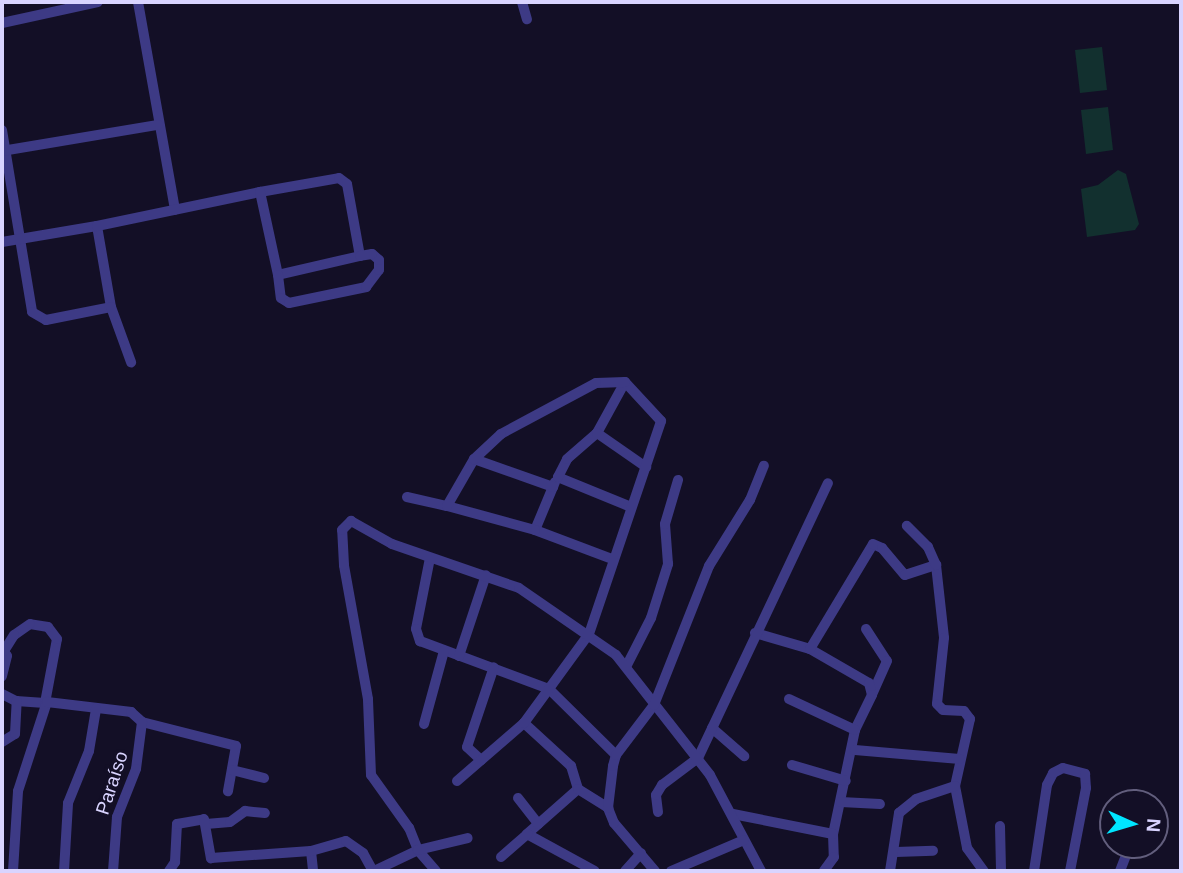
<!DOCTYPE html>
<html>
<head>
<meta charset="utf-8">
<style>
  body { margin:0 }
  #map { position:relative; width:1183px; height:873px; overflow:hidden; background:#130f26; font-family:Helvetica,sans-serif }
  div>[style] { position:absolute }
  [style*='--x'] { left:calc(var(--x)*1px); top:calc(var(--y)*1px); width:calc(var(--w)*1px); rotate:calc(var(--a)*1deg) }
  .green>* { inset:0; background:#12302f }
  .minor>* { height:10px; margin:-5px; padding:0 5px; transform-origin:5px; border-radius:5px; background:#3d3a85 }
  span { translate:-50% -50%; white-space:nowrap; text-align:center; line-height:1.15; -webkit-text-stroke:7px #130f26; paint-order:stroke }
  .street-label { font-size:19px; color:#d9d4ff }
  .frame { position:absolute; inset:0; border:4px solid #d9d4ff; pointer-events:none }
  .north { position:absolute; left:1099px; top:789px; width:70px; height:70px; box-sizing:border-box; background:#130f26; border:2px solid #625e7d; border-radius:50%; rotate:94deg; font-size:19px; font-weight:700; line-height:28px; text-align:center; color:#d9d4ff }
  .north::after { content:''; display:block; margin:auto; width:24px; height:32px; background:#00e5ff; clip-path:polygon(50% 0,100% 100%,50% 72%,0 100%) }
</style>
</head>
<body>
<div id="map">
  <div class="green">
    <i style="clip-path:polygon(1102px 47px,1107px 90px,1080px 93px,1075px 50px)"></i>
    <i style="clip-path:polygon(1108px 107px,1113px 150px,1086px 154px,1081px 110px)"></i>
    <i style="clip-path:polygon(1118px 170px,1126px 174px,1139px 224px,1135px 230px,1087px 237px,1081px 189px,1098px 185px)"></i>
  </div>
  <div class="minor">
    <i style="--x:138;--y:2;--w:211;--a:79.9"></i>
    <i style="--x:522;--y:2;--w:18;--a:74"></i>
    <i style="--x:2;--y:23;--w:98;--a:-12.3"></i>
    <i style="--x:2;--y:130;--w:184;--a:80.6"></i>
    <i style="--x:32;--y:312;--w:16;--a:30"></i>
    <i style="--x:46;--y:320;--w:66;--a:-11.3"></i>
    <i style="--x:2;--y:151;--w:158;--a:-9.5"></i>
    <i style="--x:97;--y:226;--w:82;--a:80.2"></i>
    <i style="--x:111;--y:307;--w:59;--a:70"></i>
    <i style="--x:2;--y:242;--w:96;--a:-9.6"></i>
    <i style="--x:97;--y:226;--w:167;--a:-11.8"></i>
    <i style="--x:260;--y:192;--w:80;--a:-10"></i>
    <i style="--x:339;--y:178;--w:10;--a:37"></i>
    <i style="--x:347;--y:184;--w:73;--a:79.8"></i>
    <i style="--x:360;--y:256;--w:84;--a:167"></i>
    <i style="--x:278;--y:275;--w:85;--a:-102.2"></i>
    <i style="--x:278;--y:275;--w:23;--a:83"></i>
    <i style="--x:281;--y:298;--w:9;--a:32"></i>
    <i style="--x:289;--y:303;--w:79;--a:-11.7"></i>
    <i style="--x:366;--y:287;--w:21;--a:-53"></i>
    <i style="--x:379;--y:270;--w:10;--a:-90"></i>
    <i style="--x:379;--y:260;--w:9;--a:-139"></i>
    <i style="--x:372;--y:254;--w:12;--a:171"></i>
    <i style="--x:597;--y:433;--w:58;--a:-61.2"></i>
    <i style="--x:555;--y:482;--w:52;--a:112.6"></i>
    <i style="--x:535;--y:530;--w:82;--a:20.6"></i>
    <i style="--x:407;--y:497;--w:41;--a:12.7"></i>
    <i style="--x:631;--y:507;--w:79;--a:-157.7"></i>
    <i style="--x:558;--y:477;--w:20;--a:-63"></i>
    <i style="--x:567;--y:459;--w:40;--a:-41"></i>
    <i style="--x:597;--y:433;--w:60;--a:34.8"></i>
    <i style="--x:535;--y:530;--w:91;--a:-164.7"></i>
    <i style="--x:447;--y:506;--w:54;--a:-60.1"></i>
    <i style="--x:474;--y:459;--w:84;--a:19.5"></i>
    <i style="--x:430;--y:558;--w:72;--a:101.2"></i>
    <i style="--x:416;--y:629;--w:13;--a:72"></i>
    <i style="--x:420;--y:641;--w:138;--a:20.4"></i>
    <i style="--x:549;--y:689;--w:94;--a:44.6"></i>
    <i style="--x:936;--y:565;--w:73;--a:83.7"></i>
    <i style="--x:944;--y:638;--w:66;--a:96.1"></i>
    <i style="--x:937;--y:704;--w:8;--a:45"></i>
    <i style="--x:943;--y:710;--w:21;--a:3"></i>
    <i style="--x:964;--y:711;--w:10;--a:53"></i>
    <i style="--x:970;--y:719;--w:69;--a:102.6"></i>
    <i style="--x:955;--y:786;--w:63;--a:79"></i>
    <i style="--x:967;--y:848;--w:29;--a:54"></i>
    <i style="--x:866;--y:629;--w:38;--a:57"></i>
    <i style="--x:887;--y:661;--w:37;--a:114"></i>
    <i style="--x:755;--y:633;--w:57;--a:16.2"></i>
    <i style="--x:810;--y:649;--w:68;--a:30"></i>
    <i style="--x:869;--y:683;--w:12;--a:76"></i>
    <i style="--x:872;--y:695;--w:39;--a:116"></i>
    <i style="--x:855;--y:730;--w:106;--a:101.9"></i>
    <i style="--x:833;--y:834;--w:23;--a:88"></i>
    <i style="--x:834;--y:857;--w:17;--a:126"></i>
    <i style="--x:2;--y:648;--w:9;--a:58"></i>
    <i style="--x:7;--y:656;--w:21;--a:104"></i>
    <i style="--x:810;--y:649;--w:122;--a:-59"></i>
    <i style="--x:873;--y:544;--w:10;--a:24"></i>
    <i style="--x:882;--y:548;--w:35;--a:50"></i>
    <i style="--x:905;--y:575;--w:33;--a:-18"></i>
    <i style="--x:936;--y:565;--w:20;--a:-114"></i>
    <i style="--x:928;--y:547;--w:30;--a:-135"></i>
    <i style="--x:459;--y:656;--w:85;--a:-71.6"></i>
    <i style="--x:627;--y:665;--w:53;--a:-62.9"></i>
    <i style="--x:651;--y:618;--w:57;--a:-72.5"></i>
    <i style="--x:668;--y:564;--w:40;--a:-94.3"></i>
    <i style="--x:665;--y:524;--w:46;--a:-73.5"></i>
    <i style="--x:2;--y:694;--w:16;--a:27"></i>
    <i style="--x:16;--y:701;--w:29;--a:4"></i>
    <i style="--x:45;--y:703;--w:65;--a:-79.4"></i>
    <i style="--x:57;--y:639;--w:15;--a:-127"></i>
    <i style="--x:48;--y:627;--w:18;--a:-171"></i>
    <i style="--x:30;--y:624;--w:19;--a:145"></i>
    <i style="--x:14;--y:635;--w:19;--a:122"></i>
    <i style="--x:789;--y:699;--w:73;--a:25.2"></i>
    <i style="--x:142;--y:722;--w:97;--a:14.3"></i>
    <i style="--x:236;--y:746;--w:46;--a:100.1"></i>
    <i style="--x:524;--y:723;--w:64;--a:42.5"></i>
    <i style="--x:571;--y:766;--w:24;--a:73"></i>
    <i style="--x:424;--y:724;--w:76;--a:-74.7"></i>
    <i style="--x:712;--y:728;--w:43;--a:41.2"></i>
    <i style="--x:2;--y:742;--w:15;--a:-32"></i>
    <i style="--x:15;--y:734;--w:33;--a:-87"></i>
    <i style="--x:855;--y:750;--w:105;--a:4.9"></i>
    <i style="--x:481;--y:760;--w:19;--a:-137"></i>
    <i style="--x:467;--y:747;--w:84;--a:-71.4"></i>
    <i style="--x:792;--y:765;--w:56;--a:16.5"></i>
    <i style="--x:232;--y:770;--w:33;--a:14"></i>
    <i style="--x:457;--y:781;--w:89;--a:-40.9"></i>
    <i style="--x:524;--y:723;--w:110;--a:-53.9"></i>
    <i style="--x:589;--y:634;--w:225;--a:-71.3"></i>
    <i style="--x:661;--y:421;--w:53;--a:-132.7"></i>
    <i style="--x:625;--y:382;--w:29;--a:178"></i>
    <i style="--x:596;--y:383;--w:108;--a:151.8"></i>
    <i style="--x:501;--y:434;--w:37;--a:137"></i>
    <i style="--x:578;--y:789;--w:68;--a:138.6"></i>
    <i style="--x:527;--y:834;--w:77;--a:28.6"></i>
    <i style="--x:578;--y:789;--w:36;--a:32"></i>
    <i style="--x:518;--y:798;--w:33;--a:52"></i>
    <i style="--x:841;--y:802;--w:39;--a:3"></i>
    <i style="--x:658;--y:812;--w:17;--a:-97"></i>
    <i style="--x:656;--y:795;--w:12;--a:-59"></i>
    <i style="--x:662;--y:785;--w:45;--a:-36.9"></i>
    <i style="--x:698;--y:758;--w:304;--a:-64.7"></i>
    <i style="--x:733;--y:814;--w:102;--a:11.3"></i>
    <i style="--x:206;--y:824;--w:24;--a:-5"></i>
    <i style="--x:230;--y:822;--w:19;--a:-36"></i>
    <i style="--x:245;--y:811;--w:20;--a:6"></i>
    <i style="--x:1000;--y:826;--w:45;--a:88.7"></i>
    <i style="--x:311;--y:851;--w:20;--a:84"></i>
    <i style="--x:896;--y:852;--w:37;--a:-2"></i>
    <i style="--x:501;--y:857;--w:35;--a:-41"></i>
    <i style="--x:13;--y:871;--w:80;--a:-86.4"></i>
    <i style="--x:18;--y:791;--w:94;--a:-72"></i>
    <i style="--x:47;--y:702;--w:85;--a:6.8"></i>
    <i style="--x:131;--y:712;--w:15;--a:42"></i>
    <i style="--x:142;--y:722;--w:47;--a:97.3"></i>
    <i style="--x:136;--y:769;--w:52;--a:111.6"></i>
    <i style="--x:117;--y:817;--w:54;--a:94.2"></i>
    <i style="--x:64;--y:871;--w:68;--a:-86.6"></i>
    <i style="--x:68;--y:803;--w:56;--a:-68"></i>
    <i style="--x:89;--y:751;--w:43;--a:-80.5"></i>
    <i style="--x:169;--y:871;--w:11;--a:-56"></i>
    <i style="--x:175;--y:862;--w:38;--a:-87"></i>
    <i style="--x:177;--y:824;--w:27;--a:-10"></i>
    <i style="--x:204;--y:819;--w:40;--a:80"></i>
    <i style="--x:211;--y:858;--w:100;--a:-4"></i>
    <i style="--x:311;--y:851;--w:36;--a:-16"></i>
    <i style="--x:346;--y:841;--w:21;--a:35"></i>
    <i style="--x:363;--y:853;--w:21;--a:61"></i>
    <i style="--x:374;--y:871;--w:49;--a:-25.5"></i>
    <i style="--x:418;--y:850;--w:24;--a:-112"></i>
    <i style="--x:409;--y:828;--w:65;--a:-125.6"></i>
    <i style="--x:371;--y:775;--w:76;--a:-92.3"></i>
    <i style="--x:368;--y:699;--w:136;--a:-100.2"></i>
    <i style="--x:344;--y:565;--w:35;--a:-93"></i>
    <i style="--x:342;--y:530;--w:13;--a:-45"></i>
    <i style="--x:351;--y:521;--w:47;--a:29.3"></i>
    <i style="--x:392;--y:544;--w:134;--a:19.1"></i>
    <i style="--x:519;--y:588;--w:118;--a:34.6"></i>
    <i style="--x:616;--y:655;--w:152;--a:51.9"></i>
    <i style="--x:710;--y:775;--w:109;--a:62"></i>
    <i style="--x:436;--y:871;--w:28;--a:-131"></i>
    <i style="--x:418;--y:850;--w:51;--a:-13.5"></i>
    <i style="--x:625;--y:871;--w:24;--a:-48"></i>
    <i style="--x:655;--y:871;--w:63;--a:-130.5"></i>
    <i style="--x:614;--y:823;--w:16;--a:-112"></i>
    <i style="--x:608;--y:808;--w:42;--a:-83.2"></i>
    <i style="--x:613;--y:766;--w:11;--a:-75"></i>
    <i style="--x:616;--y:755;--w:63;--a:-52.8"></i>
    <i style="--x:654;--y:705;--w:149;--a:-68.4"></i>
    <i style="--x:709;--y:566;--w:78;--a:-58.2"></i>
    <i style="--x:750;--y:500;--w:37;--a:-68"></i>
    <i style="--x:671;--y:871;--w:79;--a:-23"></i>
    <i style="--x:890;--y:871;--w:59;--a:-81.2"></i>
    <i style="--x:899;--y:813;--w:22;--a:-39"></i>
    <i style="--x:916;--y:799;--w:41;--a:-18.4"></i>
    <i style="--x:1034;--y:871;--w:87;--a:-81.4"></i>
    <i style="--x:1047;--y:785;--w:13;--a:-63"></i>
    <i style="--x:1053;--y:773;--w:11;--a:-27"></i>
    <i style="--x:1063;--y:768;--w:23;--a:15"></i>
    <i style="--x:1085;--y:774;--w:14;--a:86"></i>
    <i style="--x:1086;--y:788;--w:85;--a:100.9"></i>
    <i style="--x:1120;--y:871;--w:28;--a:-69"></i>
  </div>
  <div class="street-label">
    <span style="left:112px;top:783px;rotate:-72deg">Paraíso</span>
  </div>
  <div class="frame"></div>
  <div class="north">N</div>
</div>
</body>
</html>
